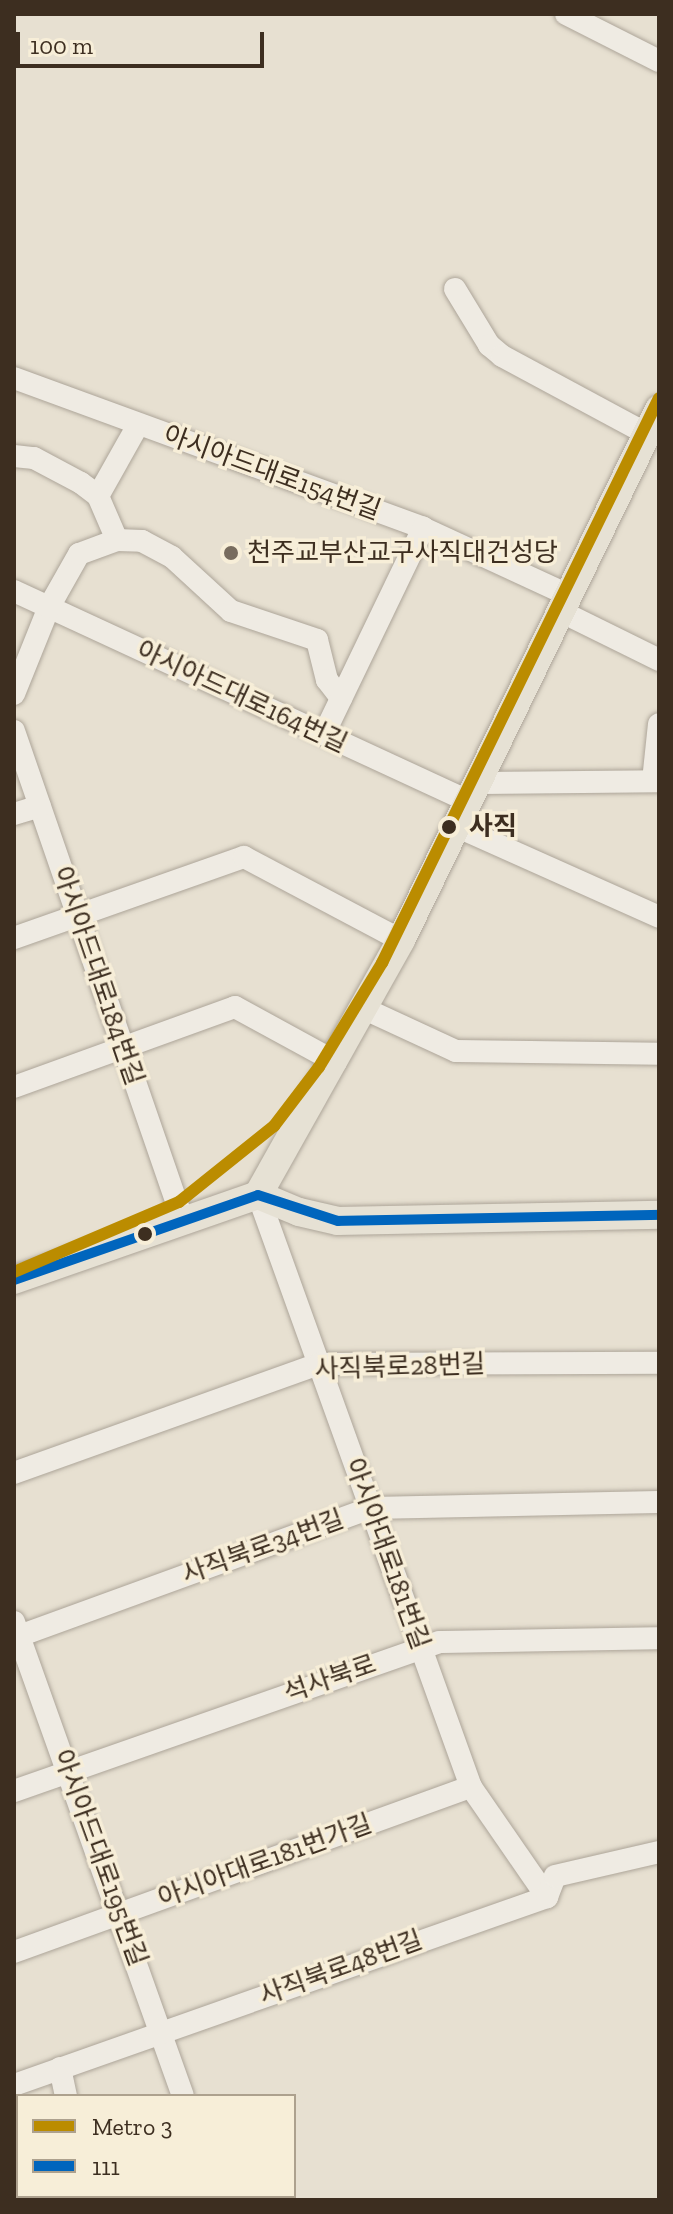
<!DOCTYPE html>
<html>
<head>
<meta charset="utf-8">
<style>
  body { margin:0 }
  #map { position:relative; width:673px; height:2214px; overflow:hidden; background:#e7e0d1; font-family:"Zilla Slab","Noto Sans KR",serif }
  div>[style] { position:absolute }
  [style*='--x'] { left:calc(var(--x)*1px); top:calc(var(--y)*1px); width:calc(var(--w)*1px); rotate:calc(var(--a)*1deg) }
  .roads { filter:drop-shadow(0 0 2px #ada599) drop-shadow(0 0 2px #ada599) }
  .minor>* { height:22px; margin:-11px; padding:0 11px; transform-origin:11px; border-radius:11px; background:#efebe3 }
  .major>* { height:28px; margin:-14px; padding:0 14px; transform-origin:14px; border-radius:14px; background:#e6e1d4 }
  .bus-1>* { height:10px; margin:-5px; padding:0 5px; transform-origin:5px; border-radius:5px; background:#0065bd }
  .metro-1>* { height:12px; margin:-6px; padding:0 6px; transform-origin:6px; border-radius:6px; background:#bb8c00 }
  .dots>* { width:22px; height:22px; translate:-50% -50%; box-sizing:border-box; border:4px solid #f7eed8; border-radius:50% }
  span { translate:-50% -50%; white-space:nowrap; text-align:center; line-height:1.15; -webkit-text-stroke:7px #f7eed8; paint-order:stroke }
  .street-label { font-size:26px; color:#3d2e20 }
  .poi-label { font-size:26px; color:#3d2e20 }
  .left { translate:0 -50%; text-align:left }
  .stop-label { font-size:26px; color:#3d2e20; font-weight:700 }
  .frame { position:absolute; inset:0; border:16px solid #3d2e20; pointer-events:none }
  .legend { position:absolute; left:16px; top:2094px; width:280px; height:104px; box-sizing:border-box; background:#f7eed8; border:2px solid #ada18e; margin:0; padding:10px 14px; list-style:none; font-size:24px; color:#3d2e20 }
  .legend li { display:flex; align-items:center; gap:16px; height:40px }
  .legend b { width:40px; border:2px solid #ada18e }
  .scale { position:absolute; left:16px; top:32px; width:248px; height:36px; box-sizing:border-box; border:4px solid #3d2e20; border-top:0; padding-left:10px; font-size:24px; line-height:28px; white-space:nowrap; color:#3d2e20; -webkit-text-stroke:6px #f7eed8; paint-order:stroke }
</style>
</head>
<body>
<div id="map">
  <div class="roads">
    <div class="minor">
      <i style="--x:566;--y:14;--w:104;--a:26.8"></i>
      <i style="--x:455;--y:289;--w:66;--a:58.7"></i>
      <i style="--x:489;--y:345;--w:17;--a:40"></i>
      <i style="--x:502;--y:356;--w:165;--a:28.3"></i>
      <i style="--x:14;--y:378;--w:436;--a:20.1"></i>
      <i style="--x:423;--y:528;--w:162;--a:24.8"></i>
      <i style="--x:14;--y:456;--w:20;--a:6"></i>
      <i style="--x:34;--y:458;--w:53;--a:28"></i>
      <i style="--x:81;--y:483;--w:21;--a:37"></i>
      <i style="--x:98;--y:496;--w:48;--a:66.6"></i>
      <i style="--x:117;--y:540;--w:25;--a:2"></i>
      <i style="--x:142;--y:541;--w:34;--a:28"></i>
      <i style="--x:172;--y:557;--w:80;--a:42.5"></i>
      <i style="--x:231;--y:611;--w:91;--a:18.6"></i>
      <i style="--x:317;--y:640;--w:41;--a:76"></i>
      <i style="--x:327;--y:680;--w:23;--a:52"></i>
      <i style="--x:98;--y:496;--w:81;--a:-60.6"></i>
      <i style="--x:14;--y:591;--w:502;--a:24.83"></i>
      <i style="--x:562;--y:612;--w:108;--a:26.3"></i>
      <i style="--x:14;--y:694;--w:94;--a:-68.1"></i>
      <i style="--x:49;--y:607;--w:61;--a:-60.5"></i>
      <i style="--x:79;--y:554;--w:40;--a:-20.2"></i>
      <i style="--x:14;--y:731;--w:518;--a:70.97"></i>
      <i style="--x:324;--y:734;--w:229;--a:-64.3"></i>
      <i style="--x:653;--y:781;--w:57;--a:-84"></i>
      <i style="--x:481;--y:783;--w:178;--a:-0.6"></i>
      <i style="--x:14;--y:814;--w:27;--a:-17"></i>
      <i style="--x:458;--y:827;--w:220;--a:24.1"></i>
      <i style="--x:14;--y:938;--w:244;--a:-19.4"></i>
      <i style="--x:244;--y:857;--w:178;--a:27.9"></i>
      <i style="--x:365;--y:1009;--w:100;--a:24.8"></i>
      <i style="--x:456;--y:1051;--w:203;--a:0.8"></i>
      <i style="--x:14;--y:1087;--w:235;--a:-19.9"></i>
      <i style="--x:235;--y:1007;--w:115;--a:28.6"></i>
      <i style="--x:258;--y:1195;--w:629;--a:70.21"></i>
      <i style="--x:471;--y:1787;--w:134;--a:55.4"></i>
      <i style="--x:14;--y:1473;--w:324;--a:-19.7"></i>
      <i style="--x:319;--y:1364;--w:340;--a:-0.2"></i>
      <i style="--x:14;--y:1622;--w:503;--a:70.38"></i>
      <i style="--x:19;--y:1636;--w:375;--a:-20"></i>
      <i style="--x:371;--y:1508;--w:288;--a:-1.2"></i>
      <i style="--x:14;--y:1791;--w:450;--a:-19.3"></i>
      <i style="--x:439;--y:1642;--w:220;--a:-1"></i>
      <i style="--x:14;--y:1952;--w:486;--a:-19.9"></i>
      <i style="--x:60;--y:2068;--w:29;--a:78"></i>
      <i style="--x:14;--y:2085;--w:565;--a:-19.43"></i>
      <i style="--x:547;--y:1897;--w:22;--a:-69"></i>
      <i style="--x:555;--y:1876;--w:107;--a:-13"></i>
      <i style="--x:196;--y:2196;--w:4;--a:63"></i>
      <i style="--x:78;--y:2200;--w:4;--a:-76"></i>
    </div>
    <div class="major">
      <i style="--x:258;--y:1195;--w:44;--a:22.5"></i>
      <i style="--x:299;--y:1212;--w:40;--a:13"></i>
      <i style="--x:338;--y:1221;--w:321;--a:-1.1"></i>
      <i style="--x:14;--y:1280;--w:258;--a:-19.2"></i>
      <i style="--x:258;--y:1195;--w:292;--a:-60.7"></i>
      <i style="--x:401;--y:940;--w:590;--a:-64.09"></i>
    </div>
  </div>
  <div class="bus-1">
    <i style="--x:14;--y:1280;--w:258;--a:-19.2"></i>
    <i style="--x:258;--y:1195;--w:84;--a:18"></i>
    <i style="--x:338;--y:1221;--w:321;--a:-1.1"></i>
  </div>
  <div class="metro-1">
    <i style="--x:14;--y:1272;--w:179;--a:-23"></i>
    <i style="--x:179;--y:1202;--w:122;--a:-38.7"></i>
    <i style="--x:274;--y:1126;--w:74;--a:-52.7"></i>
    <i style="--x:319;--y:1067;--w:122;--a:-58.8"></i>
    <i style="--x:382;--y:963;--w:629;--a:-63.88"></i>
  </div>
  <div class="dots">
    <i style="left:231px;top:553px;background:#786c5e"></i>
    <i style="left:449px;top:827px;background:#3d2e20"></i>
    <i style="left:145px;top:1234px;background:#3d2e20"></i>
  </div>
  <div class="street-label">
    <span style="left:272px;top:473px;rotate:20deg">아시아드대로154번길</span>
    <span style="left:242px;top:697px;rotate:25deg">아시아드대로164번길</span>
    <span style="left:98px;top:976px;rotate:71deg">아시아드대로184번길</span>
    <span style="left:400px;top:1367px;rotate:-2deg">사직북로28번길</span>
    <span style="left:263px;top:1547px;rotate:-20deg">사직북로34번길</span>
    <span style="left:387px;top:1554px;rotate:70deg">아시아대로181번길</span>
    <span style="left:330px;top:1679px;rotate:-19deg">석사북로</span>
    <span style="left:100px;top:1858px;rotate:70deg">아시아드대로195번길</span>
    <span style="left:265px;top:1861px;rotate:-20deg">아시아대로181번가길</span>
    <span style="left:341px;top:1968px;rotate:-20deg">사직북로48번길</span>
  </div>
  <div class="poi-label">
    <span class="left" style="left:247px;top:553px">천주교부산교구사직대건성당</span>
  </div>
  <div class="stop-label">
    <span class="left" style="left:469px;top:827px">사직</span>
  </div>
  <div class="frame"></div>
  <ul class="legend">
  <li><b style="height:10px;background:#bb8c00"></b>Metro 3</li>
  <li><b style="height:10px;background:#0065bd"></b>111</li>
  </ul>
  <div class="scale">100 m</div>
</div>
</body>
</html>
